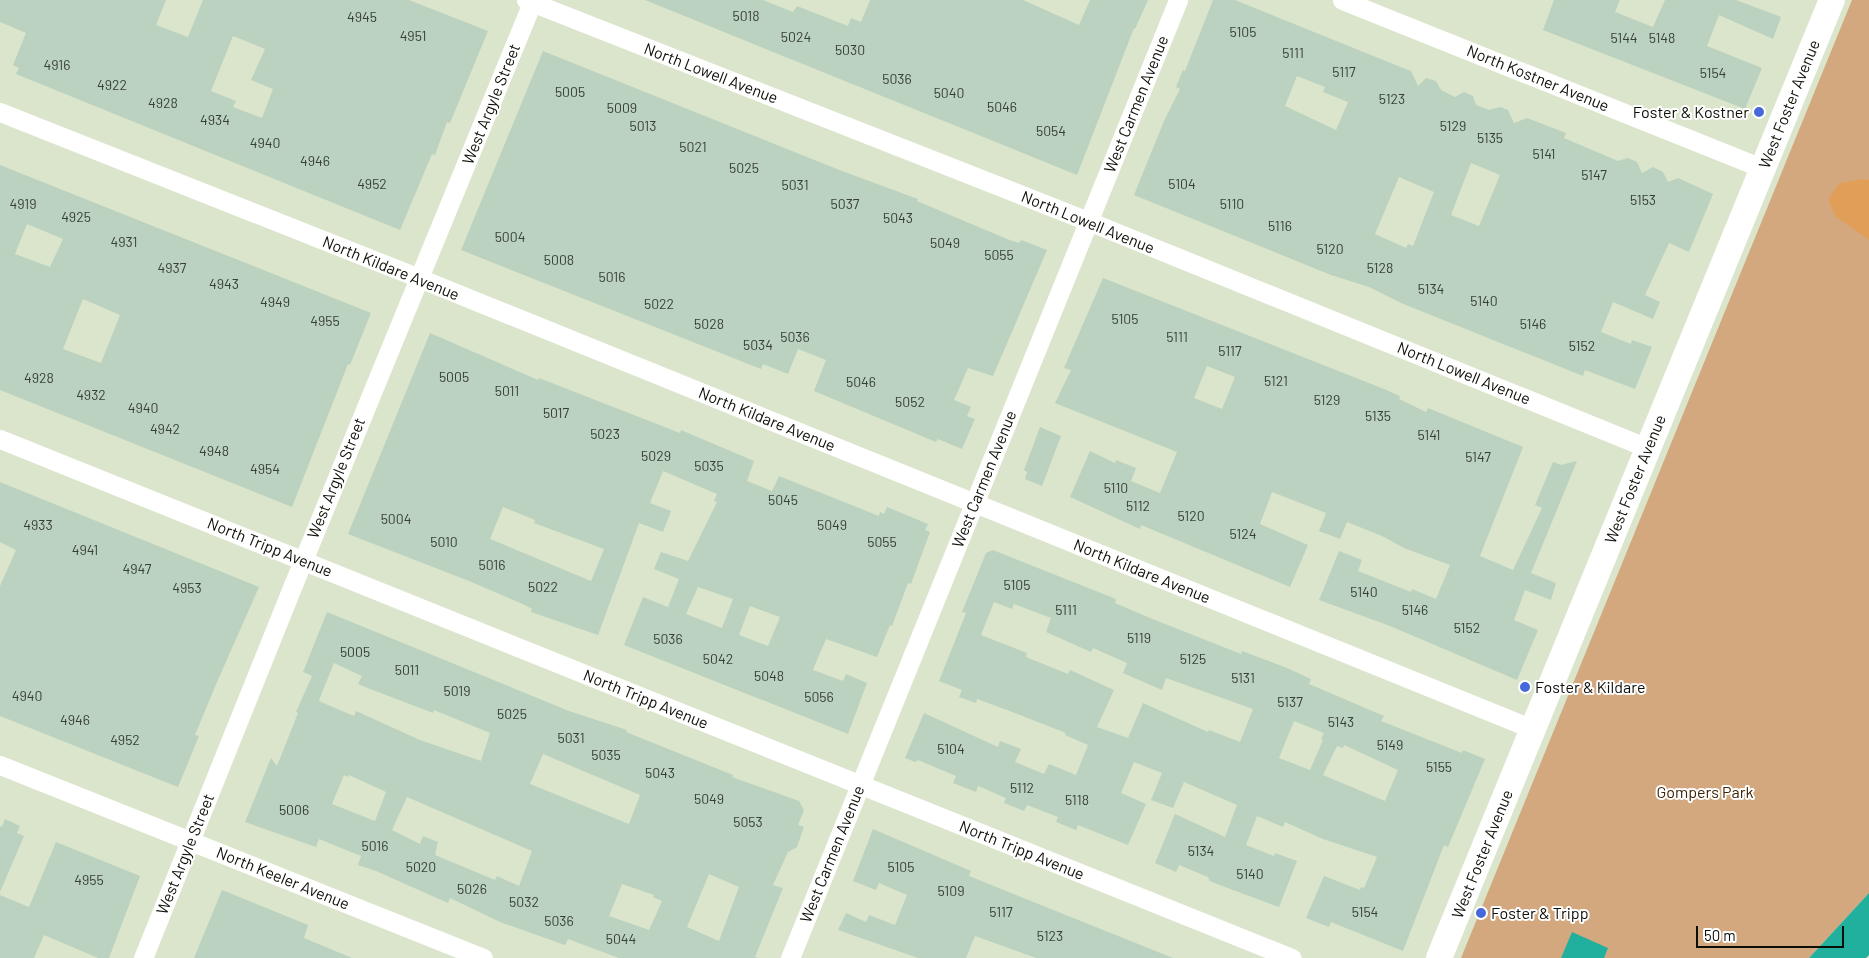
<!DOCTYPE html>
<html>
<head>
<meta charset="utf-8">
<style>
  body { margin:0 }
  #map { position:relative; width:1869px; height:958px; overflow:hidden; background:#dbe5cb; font-family:Barlow,sans-serif }
  div>[style] { position:absolute }
  [style*='--x'] { left:calc(var(--x)*1px); top:calc(var(--y)*1px); width:calc(var(--w)*1px); rotate:calc(var(--a)*1deg) }
  .green>* { inset:0; background:#d4a87e }
  .forest>* { inset:0; background:#e19e59 }
  .water>* { inset:0; background:#20b09d }
  .building>* { inset:0; background:#bad2bf }
  .minor>* { height:19px; margin:-9.5px; padding:0 9.5px; transform-origin:9.5px; border-radius:9.5px; background:#fff }
  .secondary>* { height:26px; margin:-13px; padding:0 13px; transform-origin:13px; border-radius:13px; background:#fff }
  .dots>* { width:14px; height:14px; translate:-50% -50%; box-sizing:border-box; border:2px solid #fff; border-radius:50% }
  span { translate:-50% -50%; white-space:nowrap; text-align:center; line-height:1.15; -webkit-text-stroke:4px #fff; paint-order:stroke }
  .number-label { font-size:14px; color:#384035 }
  .number-label span { -webkit-text-stroke-width:0 }
  .street-label { font-size:16px; color:#0c0f07 }
  .poi-label { font-size:16px; color:#0c0f07 }
  .right { translate:-100% -50%; text-align:right }
  .left { translate:0 -50%; text-align:left }
  .park-label { font-size:16px; color:#3e2405 }
  .scale { position:absolute; left:1696px; top:926px; width:148px; height:22px; box-sizing:border-box; border:2px solid #0c0f07; border-top:0; padding-left:6px; font-size:15px; line-height:18px; white-space:nowrap; color:#0c0f07; -webkit-text-stroke:4px #fff; paint-order:stroke }
</style>
</head>
<body>
<div id="map">
  <div class="green">
    <i style="clip-path:polygon(1852px 0,1869px 0,1869px 893px,1809px 958px,1461px 958px)"></i>
  </div>
  <div class="forest">
    <i style="clip-path:polygon(1862px 179px,1869px 180px,1869px 240px,1836px 217px,1829px 202px,1830px 196px,1840px 183px)"></i>
  </div>
  <div class="water">
    <i style="clip-path:polygon(1869px 893px,1869px 955px,1866px 958px,1809px 958px)"></i>
    <i style="clip-path:polygon(1572px 932px,1608px 948px,1604px 958px,1561px 958px)"></i>
  </div>
  <div class="building">
    <i style="clip-path:polygon(evenodd,0 0,166px 0,156px 25px,188px 37px,203px 0,409px 0,488px 31px,450px 123px,447px 122px,435px 155px,432px 154px,400px 230px,16px 74px,19px 68px,13px 65px,26px 33px,0 22px,0 0,233px 36px,265px 49px,251px 80px,273px 89px,262px 118px,233px 107px,236px 101px,211px 91px,233px 36px)"></i>
    <i style="clip-path:polygon(645px 0,763px 0,793px 12px,797px 6px,848px 26px,851px 18px,861px 22px,870px 0,1023px 0,1079px 25px,1090px 0,1148px 0,1135px 29px,1134px 28px,1077px 175px)"></i>
    <i style="clip-path:polygon(evenodd,1213px 0,1235px 0,1403px 68px,1411px 71px,1418px 86px,1426px 78px,1436px 81px,1441px 90px,1455px 97px,1464px 92px,1473px 96px,1476px 105px,1489px 110px,1500px 107px,1508px 110px,1514px 123px,1527px 118px,1566px 133px,1564px 138px,1618px 161px,1628px 158px,1637px 162px,1642px 173px,1653px 167px,1663px 172px,1668px 182px,1678px 178px,1713px 194px,1689px 252px,1669px 243px,1645px 295px,1660px 302px,1653px 319px,1613px 302px,1601px 332px,1631px 344px,1632px 340px,1652px 347px,1635px 389px,1585px 370px,1583px 376px,1401px 303px,1369px 287px,1331px 275px,1134px 195px,1164px 121px,1180px 89px,1176px 87px,1183px 70px,1185px 71px,1213px 0,1297px 76px,1325px 87px,1323px 92px,1348px 102px,1336px 130px,1285px 106px,1297px 76px,1213px 0,1471px 163px,1500px 175px,1479px 226px,1451px 215px,1471px 163px,1213px 0,1399px 177px,1434px 192px,1413px 246px,1408px 244px,1406px 248px,1375px 234px,1399px 177px)"></i>
    <i style="clip-path:polygon(1554px 0,1620px 0,1615px 12px,1653px 27px,1665px 0,1736px 0,1781px 17px,1773px 39px,1719px 15px,1707px 46px,1762px 68px,1745px 109px,1543px 30px)"></i>
    <i style="clip-path:polygon(543px 51px,842px 171px,918px 199px,917px 201px,1007px 239px,1019px 243px,1021px 240px,1047px 250px,993px 376px,968px 368px,954px 400px,971px 407px,967px 416px,975px 419px,962px 449px,938px 439px,936px 442px,814px 391px,826px 360px,798px 349px,788px 374px,763px 364px,761px 369px,461px 250px)"></i>
    <i style="clip-path:polygon(evenodd,0 165px,371px 313px,350px 365px,348px 364px,292px 507px,0 390px,0 165px,27px 224px,63px 239px,50px 267px,15px 254px,27px 224px,0 165px,83px 299px,120px 315px,101px 363px,63px 349px,83px 299px)"></i>
    <i style="clip-path:polygon(evenodd,1103px 278px,1384px 389px,1400px 396px,1399px 399px,1426px 412px,1428px 408px,1523px 447px,1480px 556px,1513px 570px,1542px 508px,1535px 505px,1553px 462px,1561px 465px,1577px 461px,1531px 573px,1556px 583px,1551px 600px,1525px 590px,1514px 620px,1538px 630px,1517px 680px,1390px 626px,1319px 600px,1339px 551px,1362px 560px,1358px 571px,1411px 592px,1412px 589px,1436px 599px,1450px 565px,1404px 548px,1382px 536px,1347px 522px,1340px 539px,1319px 531px,1326px 513px,1272px 492px,1260px 524px,1308px 545px,1290px 587px,1141px 525px,1140px 529px,1070px 497px,1090px 451px,1115px 463px,1116px 460px,1136px 468px,1131px 481px,1160px 493px,1177px 452px,1055px 403px,1071px 370px,1064px 368px,1103px 278px,1207px 366px,1235px 377px,1222px 409px,1194px 398px,1207px 366px)"></i>
    <i style="clip-path:polygon(evenodd,430px 333px,538px 380px,539px 378px,680px 433px,681px 430px,754px 461px,747px 481px,772px 491px,779px 476px,879px 516px,880px 512px,884px 514px,887px 507px,928px 524px,925px 530px,930px 532px,911px 584px,908px 583px,892px 626px,890px 625px,877px 657px,826px 639px,814px 667px,813px 670px,843px 681px,846px 674px,867px 683px,848px 734px,624px 645px,643px 597px,668px 607px,679px 579px,654px 569px,661px 552px,688px 561px,717px 502px,714px 501px,717px 494px,663px 471px,650px 503px,671px 511px,663px 532px,639px 523px,598px 635px,531px 612px,532px 609px,525px 605px,469px 581px,348px 534px,430px 333px,503px 507px,535px 520px,534px 523px,604px 549px,591px 581px,490px 539px,503px 507px,430px 333px,698px 587px,733px 599px,722px 628px,686px 614px,698px 587px,430px 333px,750px 606px,780px 617px,768px 646px,739px 635px,750px 606px)"></i>
    <i style="clip-path:polygon(1040px 427px,1061px 436px,1042px 486px,1025px 479px,1027px 472px,1024px 470px)"></i>
    <i style="clip-path:polygon(0 482px,259px 587px,217px 682px,195px 735px,199px 736px,178px 787px,0 716px,0 586px,16px 550px,0 542px)"></i>
    <i style="clip-path:polygon(evenodd,993px 550px,1116px 599px,1115px 603px,1150px 618px,1241px 654px,1242px 651px,1287px 668px,1311px 679px,1309px 684px,1384px 716px,1381px 721px,1462px 753px,1463px 750px,1485px 759px,1448px 847px,1444px 845px,1403px 951px,1331px 922px,1329px 927px,1306px 918px,1324px 876px,1360px 890px,1361px 887px,1364px 888px,1377px 857px,1323px 839px,1285px 822px,1283px 827px,1257px 816px,1246px 845px,1274px 856px,1275px 853px,1297px 861px,1279px 907px,1217px 884px,1210px 881px,1208px 877px,1179px 865px,1176px 872px,1155px 863px,1175px 814px,1225px 837px,1237px 805px,1184px 782px,1173px 808px,1151px 800px,1162px 773px,1134px 762px,1121px 793px,1146px 804px,1128px 845px,1078px 825px,1076px 830px,1056px 822px,1058px 817px,1027px 805px,1024px 811px,1004px 803px,1006px 798px,978px 786px,976px 792px,953px 783px,956px 776px,918px 760px,915px 762px,905px 758px,924px 713px,998px 747px,1000px 741px,1021px 749px,1015px 762px,1044px 774px,1049px 764px,1076px 775px,1088px 745px,1065px 735px,1066px 733px,1007px 710px,977px 699px,976px 703px,959px 697px,962px 690px,939px 681px,966px 613px,962px 612px,986px 553px,993px 550px,994px 602px,1012px 609px,1014px 604px,1051px 618px,1046px 632px,1091px 652px,1093px 648px,1127px 663px,1123px 673px,1162px 690px,1166px 678px,1253px 709px,1240px 742px,1209px 730px,1208px 732px,1143px 703px,1128px 738px,1097px 727px,1114px 690px,1070px 670px,1068px 674px,1026px 657px,1027px 653px,981px 635px,994px 602px,993px 550px,1294px 721px,1324px 733px,1321px 739px,1323px 740px,1310px 770px,1279px 758px,1294px 721px,993px 550px,1344px 745px,1398px 770px,1385px 801px,1323px 775px,1337px 746px,1343px 748px,1344px 745px)"></i>
    <i style="clip-path:polygon(evenodd,327px 612px,569px 711px,627px 730px,626px 732px,733px 775px,732px 777px,799px 801px,804px 810px,798px 825px,804px 827px,797px 847px,788px 852px,773px 885px,783px 888px,755px 957px,759px 958px,619px 958px,568px 939px,565px 945px,500px 922px,450px 898px,448px 903px,376px 871px,358px 865px,361px 856px,319px 839px,316px 847px,245px 822px,271px 758px,277px 766px,298px 713px,296px 712px,312px 676px,303px 672px,327px 612px,334px 663px,362px 676px,358px 684px,365px 687px,433px 713px,434px 710px,490px 733px,481px 761px,420px 740px,356px 711px,354px 716px,321px 702px,319px 700px,334px 663px,327px 612px,543px 754px,640px 795px,629px 824px,530px 784px,543px 754px,327px 612px,344px 775px,348px 777px,349px 775px,386px 792px,375px 821px,332px 804px,344px 775px,327px 612px,407px 797px,532px 851px,519px 886px,497px 876px,495px 880px,435px 855px,438px 842px,423px 836px,420px 844px,392px 830px,407px 797px,327px 612px,709px 874px,739px 887px,719px 941px,687px 927px,709px 874px,327px 612px,622px 884px,654px 895px,653px 897px,662px 901px,649px 930px,609px 916px,622px 884px)"></i>
    <i style="clip-path:polygon(5px 819px,20px 826px,17px 833px,24px 836px,0 892px,0 826px,2px 827px)"></i>
    <i style="clip-path:polygon(873px 829px,971px 871px,969px 876px,1173px 958px,1036px 958px,975px 936px,966px 958px,918px 958px,838px 930px,846px 913px,866px 922px,869px 915px,895px 925px,907px 895px,879px 883px,876px 890px,853px 881px)"></i>
    <i style="clip-path:polygon(56px 842px,140px 876px,109px 958px,98px 958px,44px 935px,34px 958px,0 958px,0 895px,29px 907px)"></i>
    <i style="clip-path:polygon(222px 890px,308px 925px,304px 938px,352px 958px,194px 958px)"></i>
  </div>
  <div class="minor">
    <i style="--x:526;--y:0;--w:604;--a:21.47"></i>
    <i style="--x:1088;--y:221;--w:604;--a:22.07"></i>
    <i style="--x:1342;--y:0;--w:453;--a:21.8"></i>
    <i style="--x:0;--y:112;--w:451;--a:21.6"></i>
    <i style="--x:419;--y:278;--w:1202;--a:22.04"></i>
    <i style="--x:0;--y:439;--w:1392;--a:21.89"></i>
    <i style="--x:0;--y:765;--w:520;--a:21.78"></i>
    <i style="--x:143;--y:958;--w:402;--a:-68.1"></i>
    <i style="--x:293;--y:585;--w:632;--a:-67.69"></i>
    <i style="--x:790;--y:958;--w:1034;--a:-67.95"></i>
  </div>
  <div class="secondary">
    <i style="--x:1439;--y:958;--w:1035;--a:-67.7"></i>
  </div>
  <div class="dots">
    <i style="left:1759px;top:112px;background:#4768db"></i>
    <i style="left:1525px;top:687px;background:#4768db"></i>
    <i style="left:1481px;top:913px;background:#4768db"></i>
  </div>
  <div class="number-label">
    <span style="left:746px;top:16px">5018</span>
    <span style="left:362px;top:17px">4945</span>
    <span style="left:1243px;top:32px">5105</span>
    <span style="left:413px;top:36px">4951</span>
    <span style="left:796px;top:37px">5024</span>
    <span style="left:1624px;top:38px">5144</span>
    <span style="left:1662px;top:38px">5148</span>
    <span style="left:850px;top:50px">5030</span>
    <span style="left:1293px;top:53px">5111</span>
    <span style="left:57px;top:65px">4916</span>
    <span style="left:1344px;top:72px">5117</span>
    <span style="left:1713px;top:73px">5154</span>
    <span style="left:897px;top:79px">5036</span>
    <span style="left:112px;top:85px">4922</span>
    <span style="left:570px;top:92px">5005</span>
    <span style="left:949px;top:93px">5040</span>
    <span style="left:1392px;top:99px">5123</span>
    <span style="left:163px;top:103px">4928</span>
    <span style="left:1002px;top:107px">5046</span>
    <span style="left:622px;top:108px">5009</span>
    <span style="left:215px;top:120px">4934</span>
    <span style="left:643px;top:126px">5013</span>
    <span style="left:1453px;top:126px">5129</span>
    <span style="left:1051px;top:131px">5054</span>
    <span style="left:1490px;top:138px">5135</span>
    <span style="left:265px;top:143px">4940</span>
    <span style="left:693px;top:147px">5021</span>
    <span style="left:1544px;top:154px">5141</span>
    <span style="left:315px;top:161px">4946</span>
    <span style="left:744px;top:168px">5025</span>
    <span style="left:1594px;top:175px">5147</span>
    <span style="left:372px;top:184px">4952</span>
    <span style="left:1182px;top:184px">5104</span>
    <span style="left:795px;top:185px">5031</span>
    <span style="left:1643px;top:200px">5153</span>
    <span style="left:23px;top:204px">4919</span>
    <span style="left:845px;top:204px">5037</span>
    <span style="left:1232px;top:204px">5110</span>
    <span style="left:76px;top:217px">4925</span>
    <span style="left:898px;top:218px">5043</span>
    <span style="left:1280px;top:226px">5116</span>
    <span style="left:510px;top:237px">5004</span>
    <span style="left:124px;top:242px">4931</span>
    <span style="left:945px;top:243px">5049</span>
    <span style="left:1330px;top:249px">5120</span>
    <span style="left:999px;top:255px">5055</span>
    <span style="left:559px;top:260px">5008</span>
    <span style="left:172px;top:268px">4937</span>
    <span style="left:1380px;top:268px">5128</span>
    <span style="left:612px;top:277px">5016</span>
    <span style="left:224px;top:284px">4943</span>
    <span style="left:1431px;top:289px">5134</span>
    <span style="left:1484px;top:301px">5140</span>
    <span style="left:275px;top:302px">4949</span>
    <span style="left:659px;top:304px">5022</span>
    <span style="left:1125px;top:319px">5105</span>
    <span style="left:325px;top:321px">4955</span>
    <span style="left:709px;top:324px">5028</span>
    <span style="left:1533px;top:324px">5146</span>
    <span style="left:795px;top:337px">5036</span>
    <span style="left:1177px;top:337px">5111</span>
    <span style="left:758px;top:345px">5034</span>
    <span style="left:1582px;top:346px">5152</span>
    <span style="left:1230px;top:351px">5117</span>
    <span style="left:454px;top:377px">5005</span>
    <span style="left:39px;top:378px">4928</span>
    <span style="left:1276px;top:381px">5121</span>
    <span style="left:861px;top:382px">5046</span>
    <span style="left:507px;top:391px">5011</span>
    <span style="left:91px;top:395px">4932</span>
    <span style="left:1327px;top:400px">5129</span>
    <span style="left:910px;top:402px">5052</span>
    <span style="left:143px;top:408px">4940</span>
    <span style="left:556px;top:413px">5017</span>
    <span style="left:1378px;top:416px">5135</span>
    <span style="left:165px;top:429px">4942</span>
    <span style="left:605px;top:434px">5023</span>
    <span style="left:1429px;top:435px">5141</span>
    <span style="left:214px;top:451px">4948</span>
    <span style="left:656px;top:456px">5029</span>
    <span style="left:1478px;top:457px">5147</span>
    <span style="left:709px;top:466px">5035</span>
    <span style="left:265px;top:469px">4954</span>
    <span style="left:1116px;top:488px">5110</span>
    <span style="left:783px;top:500px">5045</span>
    <span style="left:1138px;top:506px">5112</span>
    <span style="left:1191px;top:516px">5120</span>
    <span style="left:396px;top:519px">5004</span>
    <span style="left:38px;top:525px">4933</span>
    <span style="left:832px;top:525px">5049</span>
    <span style="left:1243px;top:534px">5124</span>
    <span style="left:444px;top:542px">5010</span>
    <span style="left:882px;top:542px">5055</span>
    <span style="left:85px;top:550px">4941</span>
    <span style="left:492px;top:565px">5016</span>
    <span style="left:137px;top:569px">4947</span>
    <span style="left:1017px;top:585px">5105</span>
    <span style="left:543px;top:587px">5022</span>
    <span style="left:187px;top:588px">4953</span>
    <span style="left:1364px;top:592px">5140</span>
    <span style="left:1066px;top:610px">5111</span>
    <span style="left:1415px;top:610px">5146</span>
    <span style="left:1467px;top:628px">5152</span>
    <span style="left:1139px;top:638px">5119</span>
    <span style="left:668px;top:639px">5036</span>
    <span style="left:355px;top:652px">5005</span>
    <span style="left:718px;top:659px">5042</span>
    <span style="left:1193px;top:659px">5125</span>
    <span style="left:407px;top:670px">5011</span>
    <span style="left:769px;top:676px">5048</span>
    <span style="left:1243px;top:678px">5131</span>
    <span style="left:457px;top:691px">5019</span>
    <span style="left:27px;top:696px">4940</span>
    <span style="left:819px;top:697px">5056</span>
    <span style="left:1290px;top:702px">5137</span>
    <span style="left:512px;top:714px">5025</span>
    <span style="left:75px;top:720px">4946</span>
    <span style="left:1341px;top:722px">5143</span>
    <span style="left:571px;top:738px">5031</span>
    <span style="left:125px;top:740px">4952</span>
    <span style="left:1390px;top:745px">5149</span>
    <span style="left:951px;top:749px">5104</span>
    <span style="left:606px;top:755px">5035</span>
    <span style="left:1439px;top:767px">5155</span>
    <span style="left:660px;top:773px">5043</span>
    <span style="left:1022px;top:788px">5112</span>
    <span style="left:709px;top:799px">5049</span>
    <span style="left:1077px;top:800px">5118</span>
    <span style="left:294px;top:810px">5006</span>
    <span style="left:748px;top:822px">5053</span>
    <span style="left:375px;top:846px">5016</span>
    <span style="left:1201px;top:851px">5134</span>
    <span style="left:421px;top:867px">5020</span>
    <span style="left:901px;top:867px">5105</span>
    <span style="left:1250px;top:874px">5140</span>
    <span style="left:89px;top:880px">4955</span>
    <span style="left:472px;top:889px">5026</span>
    <span style="left:951px;top:891px">5109</span>
    <span style="left:524px;top:902px">5032</span>
    <span style="left:1001px;top:912px">5117</span>
    <span style="left:1365px;top:912px">5154</span>
    <span style="left:559px;top:921px">5036</span>
    <span style="left:1050px;top:936px">5123</span>
    <span style="left:621px;top:939px">5044</span>
  </div>
  <div class="street-label">
    <span style="left:711px;top:73px;rotate:21deg">North Lowell Avenue</span>
    <span style="left:1538px;top:78px;rotate:22deg">North Kostner Avenue</span>
    <span style="left:491px;top:104px;rotate:-68deg">West Argyle Street</span>
    <span style="left:1136px;top:104px;rotate:-68deg">West Carmen Avenue</span>
    <span style="left:1789px;top:104px;rotate:-68deg">West Foster Avenue</span>
    <span style="left:1088px;top:222px;rotate:22deg">North Lowell Avenue</span>
    <span style="left:391px;top:268px;rotate:22deg">North Kildare Avenue</span>
    <span style="left:1464px;top:373px;rotate:22deg">North Lowell Avenue</span>
    <span style="left:767px;top:419px;rotate:22deg">North Kildare Avenue</span>
    <span style="left:336px;top:478px;rotate:-68deg">West Argyle Street</span>
    <span style="left:984px;top:479px;rotate:-68deg">West Carmen Avenue</span>
    <span style="left:1635px;top:479px;rotate:-68deg">West Foster Avenue</span>
    <span style="left:270px;top:547px;rotate:22deg">North Tripp Avenue</span>
    <span style="left:1142px;top:571px;rotate:22deg">North Kildare Avenue</span>
    <span style="left:646px;top:699px;rotate:22deg">North Tripp Avenue</span>
    <span style="left:1022px;top:850px;rotate:22deg">North Tripp Avenue</span>
    <span style="left:185px;top:854px;rotate:-68deg">West Argyle Street</span>
    <span style="left:832px;top:854px;rotate:-68deg">West Carmen Avenue</span>
    <span style="left:1482px;top:854px;rotate:-68deg">West Foster Avenue</span>
    <span style="left:283px;top:878px;rotate:22deg">North Keeler Avenue</span>
  </div>
  <div class="poi-label">
    <span class="right" style="left:1749px;top:112px">Foster &amp; Kostner</span>
    <span class="left" style="left:1535px;top:687px">Foster &amp; Kildare</span>
    <span class="left" style="left:1491px;top:913px">Foster &amp; Tripp</span>
  </div>
  <div class="park-label">
    <span style="left:1705px;top:792px">Gompers Park</span>
  </div>
  <div class="scale">50 m</div>
</div>
</body>
</html>
